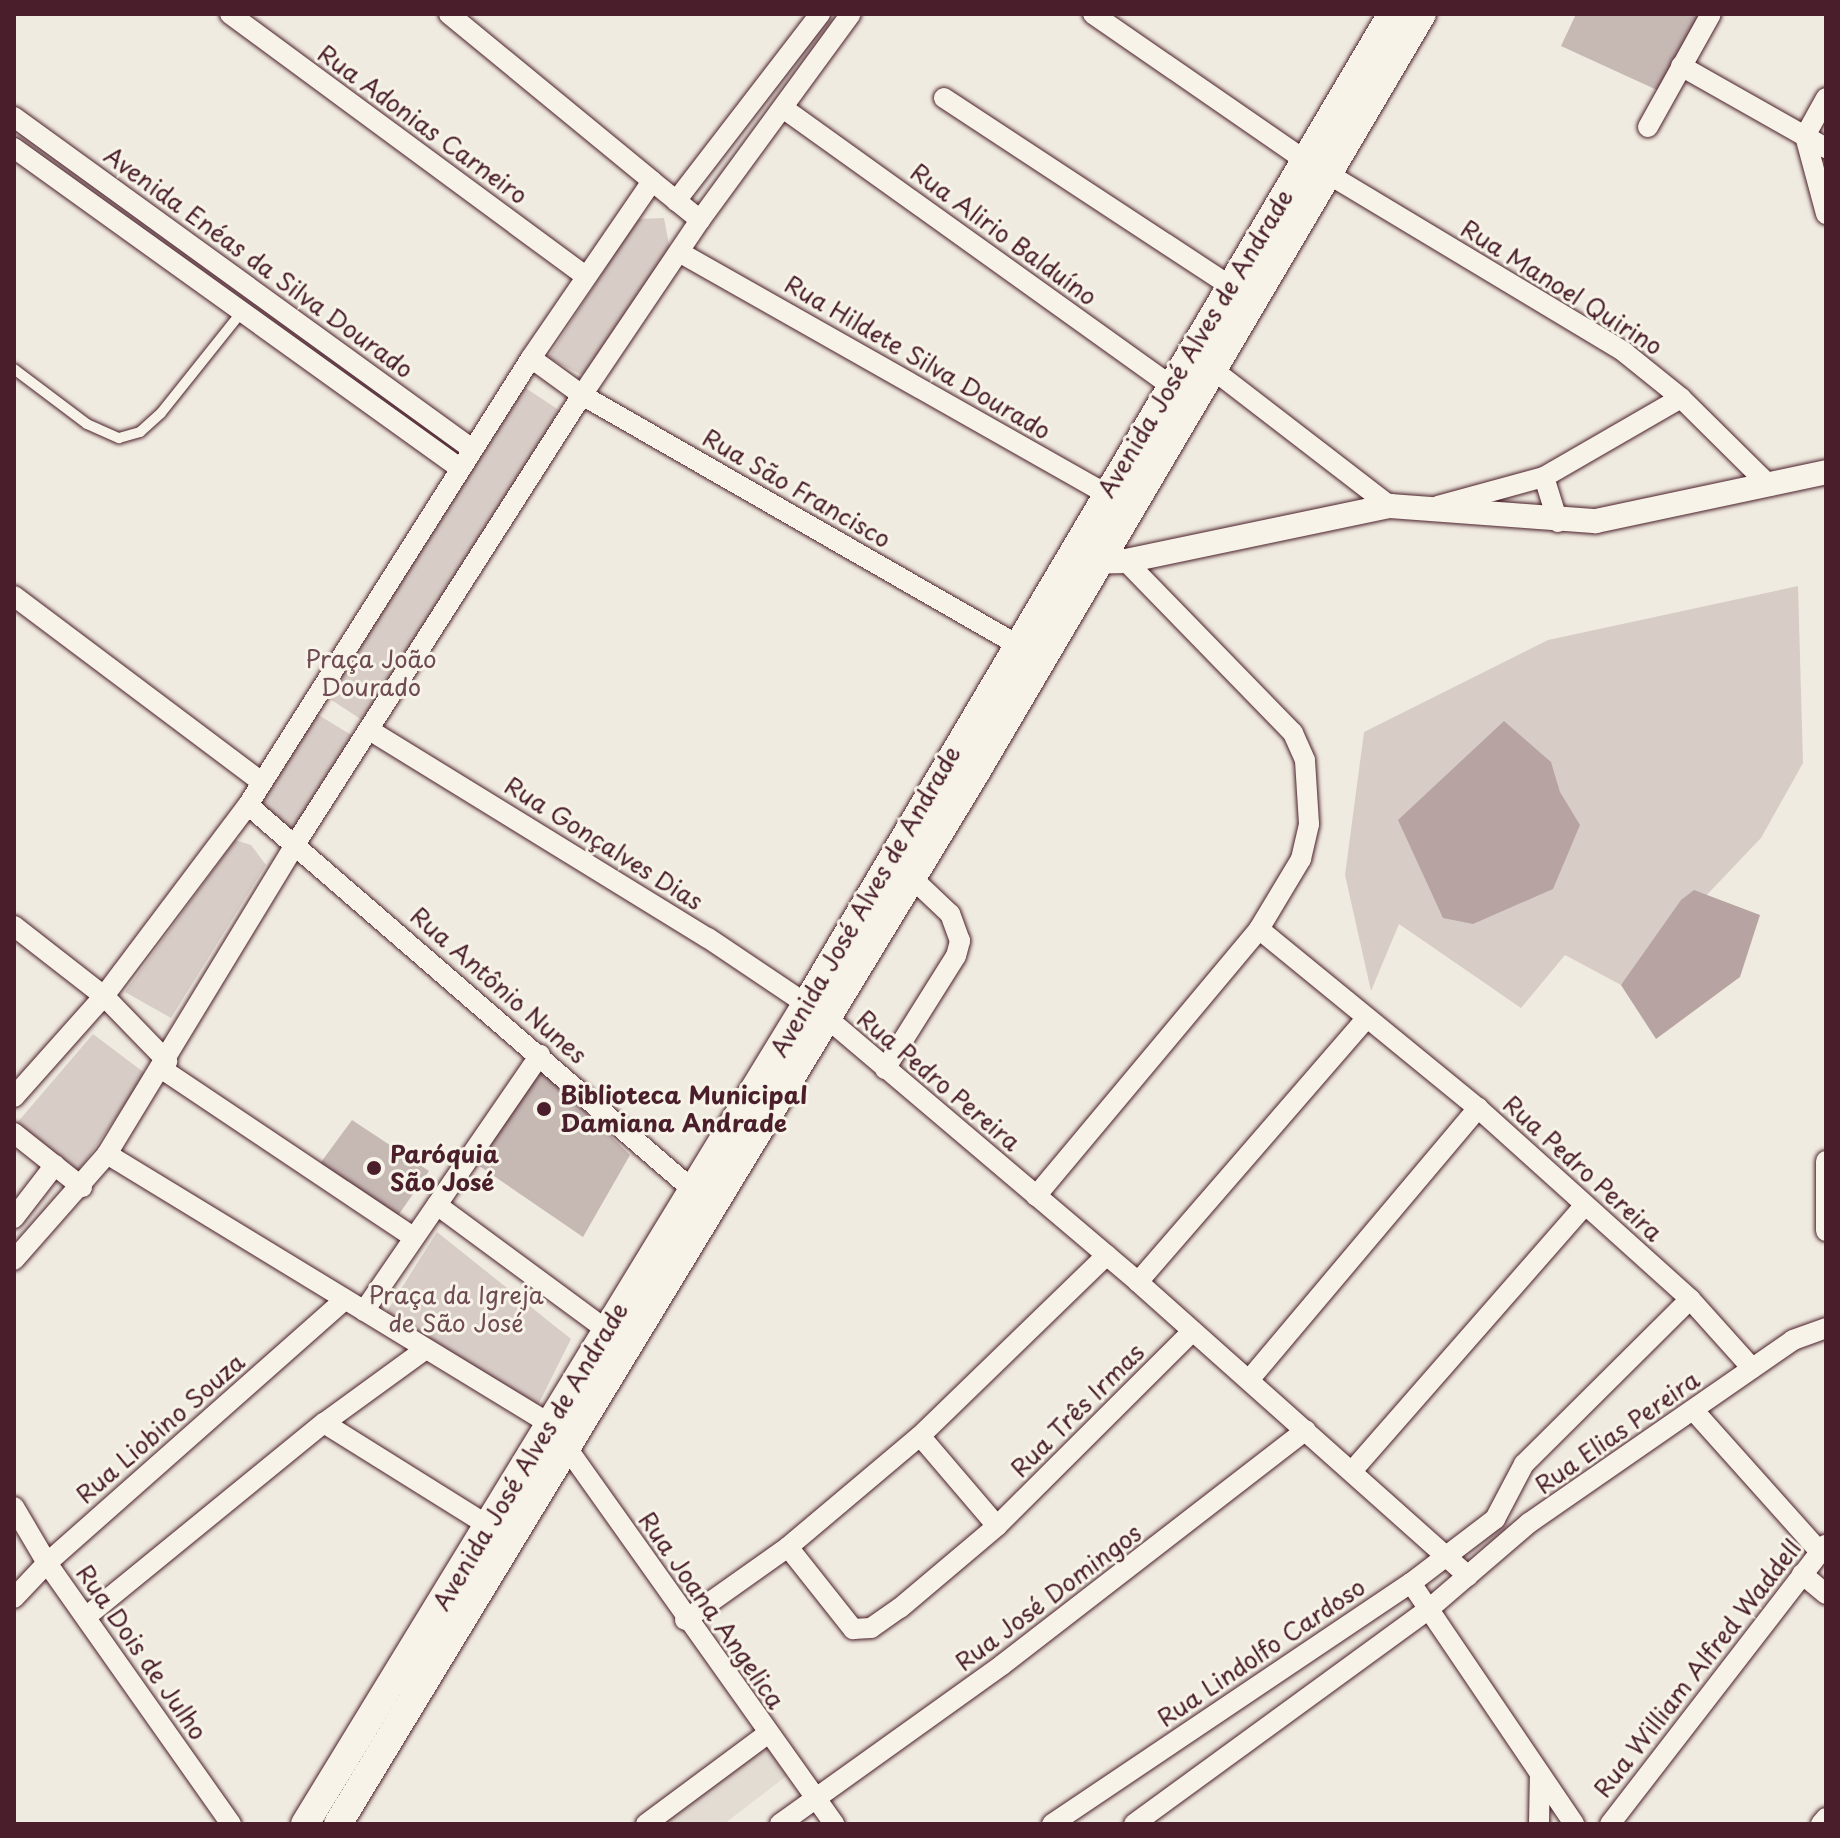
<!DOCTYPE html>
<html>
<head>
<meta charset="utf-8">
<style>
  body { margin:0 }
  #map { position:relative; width:1840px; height:1838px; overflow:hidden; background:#f0ebe0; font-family:"Playpen Sans",sans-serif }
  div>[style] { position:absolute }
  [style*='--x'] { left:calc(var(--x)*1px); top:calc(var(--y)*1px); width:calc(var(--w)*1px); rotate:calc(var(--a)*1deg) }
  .built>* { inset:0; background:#e3dcd2 }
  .green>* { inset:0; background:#d8cdc6 }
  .water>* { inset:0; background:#b7a4a2 }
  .building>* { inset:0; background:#c6b8b3 }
  .roads { filter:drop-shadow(0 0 2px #4a1f2b) drop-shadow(0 0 2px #4a1f2b) }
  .service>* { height:10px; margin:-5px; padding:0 5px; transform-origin:5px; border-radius:5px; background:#f7f3e8 }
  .minor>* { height:20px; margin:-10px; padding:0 10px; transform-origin:10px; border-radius:10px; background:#f7f3e8 }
  .tertiary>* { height:24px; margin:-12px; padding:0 12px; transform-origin:12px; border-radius:12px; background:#f7f3e8 }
  .secondary>* { height:28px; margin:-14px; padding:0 14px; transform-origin:14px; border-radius:14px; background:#f7f3e8 }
  .dots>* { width:22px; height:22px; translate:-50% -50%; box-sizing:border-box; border:4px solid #f7f3e8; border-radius:50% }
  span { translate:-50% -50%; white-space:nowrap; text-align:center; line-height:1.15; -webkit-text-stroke:6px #f7f3e8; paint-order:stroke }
  .street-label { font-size:24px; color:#4a1f2b }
  .park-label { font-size:24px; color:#6e4a52 }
  .poi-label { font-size:24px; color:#4a1f2b; font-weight:700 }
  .left { translate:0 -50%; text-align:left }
  .frame { position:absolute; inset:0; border:16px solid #4a1f2b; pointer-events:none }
</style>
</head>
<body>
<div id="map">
  <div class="built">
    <i style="clip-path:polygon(757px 1732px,789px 1774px,724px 1824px,636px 1824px)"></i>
  </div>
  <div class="green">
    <i style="clip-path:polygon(664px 218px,670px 250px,590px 379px,548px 358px,637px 219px)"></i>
    <i style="clip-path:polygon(524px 387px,568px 416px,371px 726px,324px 695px)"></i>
    <i style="clip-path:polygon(1798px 586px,1803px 763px,1761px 838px,1621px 985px,1565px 955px,1521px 1008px,1399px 924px,1371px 991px,1345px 875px,1364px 732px,1548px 640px)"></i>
    <i style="clip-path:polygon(312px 711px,361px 741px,292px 854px,244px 815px)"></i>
    <i style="clip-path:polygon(235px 840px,251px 845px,266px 865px,171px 1018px,125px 992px)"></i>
    <i style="clip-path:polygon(93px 1034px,146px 1074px,74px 1178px,16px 1124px)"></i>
    <i style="clip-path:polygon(437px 1232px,571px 1339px,533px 1415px,382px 1319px)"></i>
  </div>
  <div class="water">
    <i style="clip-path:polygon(1504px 721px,1551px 762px,1560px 792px,1580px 825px,1553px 889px,1473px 924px,1443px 918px,1398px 820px)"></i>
    <i style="clip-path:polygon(1694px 890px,1760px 915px,1740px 977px,1656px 1039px,1621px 985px,1681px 900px)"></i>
  </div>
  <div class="building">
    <i style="clip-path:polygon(1576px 14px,1699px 14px,1657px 90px,1561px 46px)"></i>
    <i style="clip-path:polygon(535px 1062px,630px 1155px,583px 1237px,472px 1161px)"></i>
    <i style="clip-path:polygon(352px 1120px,429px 1171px,397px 1217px,319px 1165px)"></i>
  </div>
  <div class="roads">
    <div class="service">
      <i style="--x:14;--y:369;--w:91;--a:37"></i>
      <i style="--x:87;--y:424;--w:35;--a:24"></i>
      <i style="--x:119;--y:438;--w:22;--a:-16"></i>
      <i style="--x:140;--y:432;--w:28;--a:-42"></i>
      <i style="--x:161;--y:413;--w:127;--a:-51.4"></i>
    </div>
    <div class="minor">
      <i style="--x:230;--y:14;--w:442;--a:36.4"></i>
      <i style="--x:449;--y:14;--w:263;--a:39.4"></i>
      <i style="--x:1093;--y:14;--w:257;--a:34.6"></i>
      <i style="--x:1305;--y:160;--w:372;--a:31"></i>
      <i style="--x:1624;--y:352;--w:73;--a:38.9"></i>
      <i style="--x:1681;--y:398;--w:125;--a:44.7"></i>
      <i style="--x:1681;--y:66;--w:167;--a:29.5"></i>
      <i style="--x:944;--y:98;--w:342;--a:33.3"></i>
      <i style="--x:1826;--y:98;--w:43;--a:118.9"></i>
      <i style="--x:1805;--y:136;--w:81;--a:74.9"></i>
      <i style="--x:783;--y:108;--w:475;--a:35.6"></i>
      <i style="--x:1169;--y:384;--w:16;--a:15"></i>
      <i style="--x:14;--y:117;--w:566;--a:35.94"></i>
      <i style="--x:1648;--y:127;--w:129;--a:-60.9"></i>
      <i style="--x:14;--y:148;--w:550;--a:35.68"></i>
      <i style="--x:676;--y:201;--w:236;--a:-52.4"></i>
      <i style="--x:679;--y:252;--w:503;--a:29.52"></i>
      <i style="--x:531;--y:358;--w:63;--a:36"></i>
      <i style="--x:582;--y:395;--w:516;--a:29.84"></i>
      <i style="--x:1203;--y:362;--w:236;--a:37.6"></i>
      <i style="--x:1544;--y:477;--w:47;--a:72.7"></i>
      <i style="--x:1438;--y:506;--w:110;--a:-15.3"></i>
      <i style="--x:1544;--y:477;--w:158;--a:-30"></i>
      <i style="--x:14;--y:596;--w:310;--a:36.9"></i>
      <i style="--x:371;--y:731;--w:395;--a:31.6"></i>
      <i style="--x:708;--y:938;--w:143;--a:33.9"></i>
      <i style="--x:827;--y:1018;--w:408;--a:40.3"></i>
      <i style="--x:1138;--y:1282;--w:442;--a:41.7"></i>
      <i style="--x:248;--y:805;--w:600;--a:40.88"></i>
      <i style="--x:14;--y:926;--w:114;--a:37.9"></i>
      <i style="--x:104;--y:996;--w:91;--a:45.9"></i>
      <i style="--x:1259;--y:929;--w:283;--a:39.3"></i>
      <i style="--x:1478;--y:1108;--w:285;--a:42"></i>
      <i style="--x:1690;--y:1299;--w:93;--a:48.1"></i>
      <i style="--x:162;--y:1069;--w:303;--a:33.8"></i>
      <i style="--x:885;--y:1069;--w:133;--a:-57.9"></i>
      <i style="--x:956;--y:956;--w:16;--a:-75"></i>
      <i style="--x:960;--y:941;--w:29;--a:-110"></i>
      <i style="--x:950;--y:914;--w:52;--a:-136.5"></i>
      <i style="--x:14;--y:1097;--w:135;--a:-48.3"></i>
      <i style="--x:104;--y:996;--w:239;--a:-53"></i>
      <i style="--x:248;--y:805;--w:529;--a:-57.66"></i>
      <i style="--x:531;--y:358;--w:214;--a:-55.6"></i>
      <i style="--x:652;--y:181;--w:62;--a:39.1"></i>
      <i style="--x:14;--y:1133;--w:87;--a:38.5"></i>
      <i style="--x:107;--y:1154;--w:519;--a:31.36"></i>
      <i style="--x:550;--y:1424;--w:491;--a:54.6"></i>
      <i style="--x:1826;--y:1161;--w:70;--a:90"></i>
      <i style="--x:1036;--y:1196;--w:348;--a:-50.1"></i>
      <i style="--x:1259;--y:929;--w:82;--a:-59"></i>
      <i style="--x:1301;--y:859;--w:36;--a:-77"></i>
      <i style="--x:1309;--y:824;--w:64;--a:-93.6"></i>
      <i style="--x:1305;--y:760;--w:30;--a:-114"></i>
      <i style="--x:1293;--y:733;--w:240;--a:-134.2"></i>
      <i style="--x:437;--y:1205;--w:222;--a:36.4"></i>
      <i style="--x:14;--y:1218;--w:67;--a:-52.3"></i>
      <i style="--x:14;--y:1260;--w:141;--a:-48.7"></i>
      <i style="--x:107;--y:1154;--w:364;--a:-58.7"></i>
      <i style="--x:296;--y:843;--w:532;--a:-57.45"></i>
      <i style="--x:582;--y:395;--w:211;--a:-56"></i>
      <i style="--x:700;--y:220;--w:255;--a:-53.8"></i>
      <i style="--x:1138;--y:1282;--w:348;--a:-49.1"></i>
      <i style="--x:364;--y:1311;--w:311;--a:-55.5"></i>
      <i style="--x:1249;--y:1380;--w:356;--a:-49.9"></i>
      <i style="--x:1695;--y:1412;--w:188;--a:48.2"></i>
      <i style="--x:324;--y:1423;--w:195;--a:32"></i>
      <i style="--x:1353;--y:1470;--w:352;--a:-48.8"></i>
      <i style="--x:14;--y:1507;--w:65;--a:59.5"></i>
      <i style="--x:47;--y:1563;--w:319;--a:54.8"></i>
      <i style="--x:997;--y:1526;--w:276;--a:-44.9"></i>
      <i style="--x:788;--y:1547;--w:105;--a:51.6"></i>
      <i style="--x:853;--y:1629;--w:18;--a:-3"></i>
      <i style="--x:871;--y:1628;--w:35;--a:-35"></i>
      <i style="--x:900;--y:1608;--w:127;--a:-40.2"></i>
      <i style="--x:997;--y:1526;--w:118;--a:-130.5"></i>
      <i style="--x:1802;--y:1574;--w:31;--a:40"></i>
      <i style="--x:1411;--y:1583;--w:291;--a:55.9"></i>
      <i style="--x:14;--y:1598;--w:48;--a:-46.7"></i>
      <i style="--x:47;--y:1563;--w:397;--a:-41.5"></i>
      <i style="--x:87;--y:1616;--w:306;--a:-39.2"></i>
      <i style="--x:324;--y:1423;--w:126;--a:-36"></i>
      <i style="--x:685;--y:1620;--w:126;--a:-35.3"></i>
      <i style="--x:788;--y:1547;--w:172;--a:-40.1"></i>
      <i style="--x:920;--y:1436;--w:260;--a:-44.1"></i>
      <i style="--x:646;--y:1824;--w:151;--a:-36.6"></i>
      <i style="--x:780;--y:1824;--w:273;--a:-35.6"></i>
      <i style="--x:1002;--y:1665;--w:384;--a:-37.7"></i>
      <i style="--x:1052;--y:1824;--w:432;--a:-33.9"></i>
      <i style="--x:1411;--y:1583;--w:106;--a:-37.3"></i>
      <i style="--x:1495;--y:1519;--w:62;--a:-62.2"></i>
      <i style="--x:1524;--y:1464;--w:234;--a:-44.8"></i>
      <i style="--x:1134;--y:1824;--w:365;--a:-36.1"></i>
      <i style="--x:1429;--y:1609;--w:132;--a:-40.7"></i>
      <i style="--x:1529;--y:1523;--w:321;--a:-34.7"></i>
      <i style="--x:1793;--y:1340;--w:35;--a:-20"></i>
      <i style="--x:1539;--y:1824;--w:50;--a:-88.9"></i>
      <i style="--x:1610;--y:1824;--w:353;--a:-52.3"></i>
      <i style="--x:1821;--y:1824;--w:8;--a:-50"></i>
    </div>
    <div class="tertiary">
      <i style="--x:1084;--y:562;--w:42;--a:-1.4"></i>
      <i style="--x:1126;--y:561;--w:270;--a:-11.8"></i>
      <i style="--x:1390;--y:506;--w:207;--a:4.2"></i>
      <i style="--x:1596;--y:521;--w:235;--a:-12"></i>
    </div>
    <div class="secondary">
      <i style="--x:305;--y:1824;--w:962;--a:-58.56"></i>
      <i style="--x:807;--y:1003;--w:1149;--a:-59.4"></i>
      <i style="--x:338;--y:1824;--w:1230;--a:-58.76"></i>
      <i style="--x:976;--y:772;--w:879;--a:-59.53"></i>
    </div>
  </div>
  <div class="dots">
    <i style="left:544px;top:1109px;background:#4a1f2b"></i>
    <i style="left:374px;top:1168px;background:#4a1f2b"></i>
  </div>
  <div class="street-label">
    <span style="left:423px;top:124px;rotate:36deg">Rua Adonias Carneiro</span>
    <span style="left:1004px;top:234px;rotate:36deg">Rua Alirio Balduíno</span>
    <span style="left:259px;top:262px;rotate:36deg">Avenida Enéas da Silva Dourado</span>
    <span style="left:1562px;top:287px;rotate:32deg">Rua Manoel Quirino</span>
    <span style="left:1195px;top:343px;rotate:-59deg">Avenida José Alves de Andrade</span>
    <span style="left:918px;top:357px;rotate:30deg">Rua Hildete Silva Dourado</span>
    <span style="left:797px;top:488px;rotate:30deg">Rua São Francisco</span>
    <span style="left:604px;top:843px;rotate:32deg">Rua Gonçalves Dias</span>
    <span style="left:865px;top:901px;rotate:-60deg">Avenida José Alves de Andrade</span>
    <span style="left:499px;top:985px;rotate:41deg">Rua Antônio Nunes</span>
    <span style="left:939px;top:1080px;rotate:40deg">Rua Pedro Pereira</span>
    <span style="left:1583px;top:1168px;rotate:42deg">Rua Pedro Pereira</span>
    <span style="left:1077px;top:1410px;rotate:-45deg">Rua Três Irmas</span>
    <span style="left:160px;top:1428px;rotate:-41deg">Rua Liobino Souza</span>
    <span style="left:1617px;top:1432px;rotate:-35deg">Rua Elias Pereira</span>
    <span style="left:530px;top:1456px;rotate:-59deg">Avenida José Alves de Andrade</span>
    <span style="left:1048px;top:1597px;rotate:-37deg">Rua José Domingos</span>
    <span style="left:712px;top:1610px;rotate:55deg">Rua Joana Angelica</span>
    <span style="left:142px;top:1652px;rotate:55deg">Rua Dois de Julho</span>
    <span style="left:1261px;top:1652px;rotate:-34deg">Rua Lindolfo Cardoso</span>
    <span style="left:1697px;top:1668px;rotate:-52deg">Rua William Alfred Waddell</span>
  </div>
  <div class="park-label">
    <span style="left:371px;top:673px">Praça João<br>Dourado</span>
    <span style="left:456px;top:1309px">Praça da Igreja<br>de São José</span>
  </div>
  <div class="poi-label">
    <span class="left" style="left:560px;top:1109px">Biblioteca Municipal<br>Damiana Andrade</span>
    <span class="left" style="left:390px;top:1168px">Paróquia<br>São José</span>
  </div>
  <div class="frame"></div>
</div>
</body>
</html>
